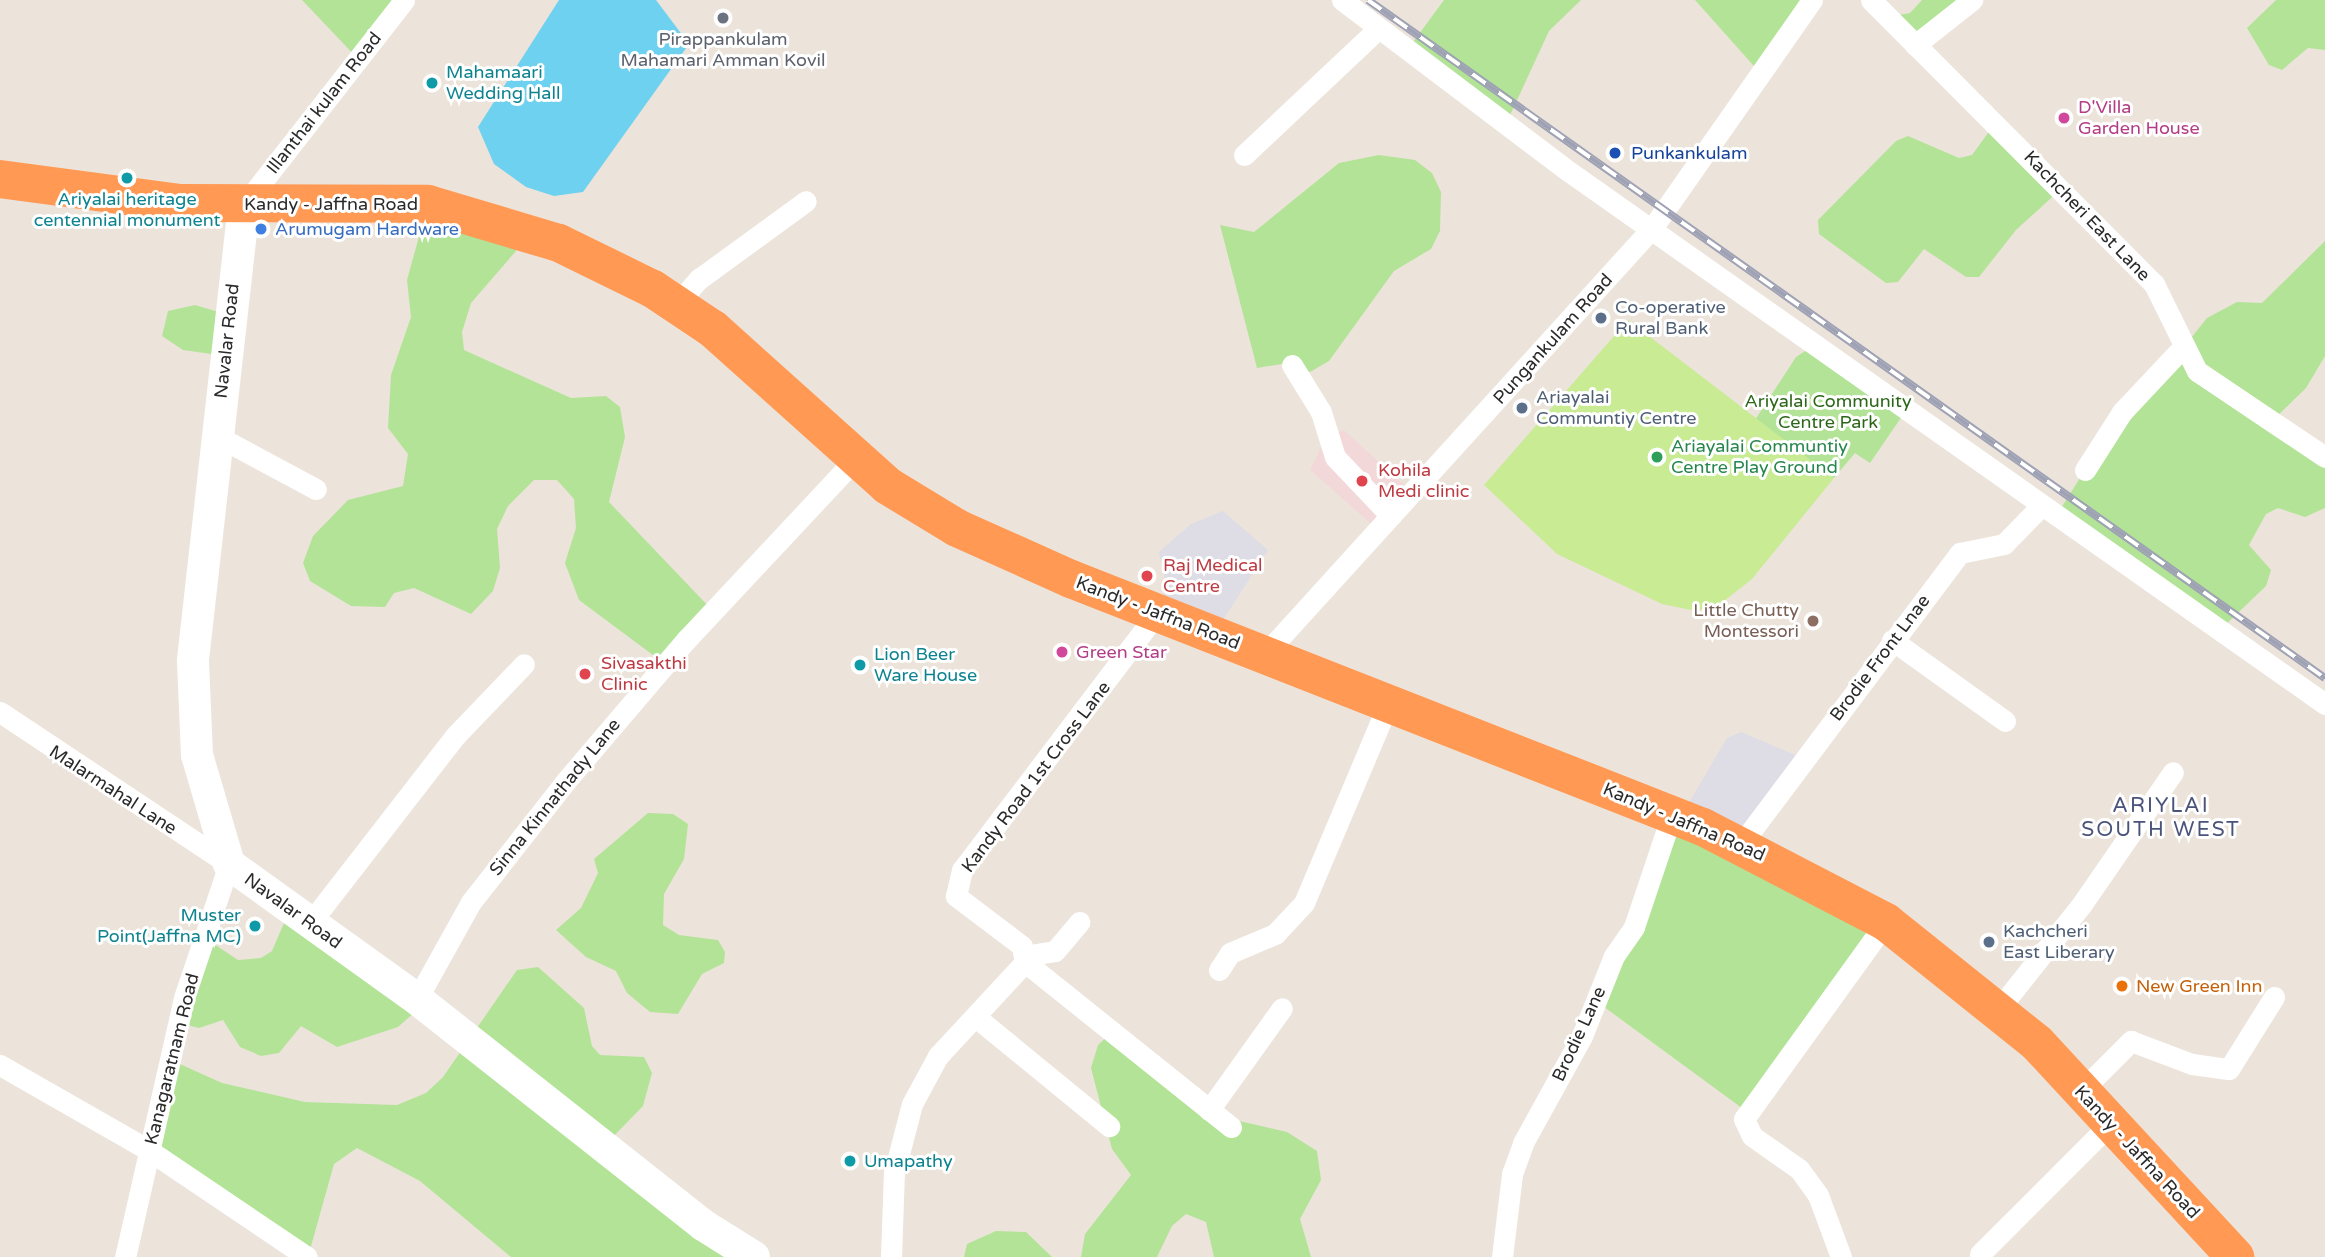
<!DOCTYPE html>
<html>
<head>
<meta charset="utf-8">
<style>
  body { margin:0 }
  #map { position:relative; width:2325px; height:1257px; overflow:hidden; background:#ece4db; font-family:"Varela Round",sans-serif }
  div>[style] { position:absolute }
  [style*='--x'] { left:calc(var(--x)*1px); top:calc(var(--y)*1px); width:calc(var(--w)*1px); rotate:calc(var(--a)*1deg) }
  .industrial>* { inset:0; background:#dedce4 }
  .medical>* { inset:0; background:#f3d8da }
  .green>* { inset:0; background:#b3e397 }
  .pitch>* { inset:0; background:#c8eb93 }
  .water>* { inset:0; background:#6dd1ef }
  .street>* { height:21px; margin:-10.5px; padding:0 10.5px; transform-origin:10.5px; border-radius:10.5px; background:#fff }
  .secondary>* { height:32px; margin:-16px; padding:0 16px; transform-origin:16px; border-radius:16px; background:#fff }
  .highway>* { height:38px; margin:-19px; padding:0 19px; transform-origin:19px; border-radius:19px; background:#ff9953 }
  .rail>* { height:8px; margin-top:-4px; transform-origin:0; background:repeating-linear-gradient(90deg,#fff 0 16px,#9ea2b4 0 32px); box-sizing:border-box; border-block:2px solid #9ea2b4 }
  .dots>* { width:19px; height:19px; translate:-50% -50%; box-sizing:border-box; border:4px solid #fff; border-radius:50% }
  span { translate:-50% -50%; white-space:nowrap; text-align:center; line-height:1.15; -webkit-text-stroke:6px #fff; paint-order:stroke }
  .worship-label { font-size:18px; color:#5b616d }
  .culture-label { font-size:18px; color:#0d838f }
  .left { translate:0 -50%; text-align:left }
  .right { translate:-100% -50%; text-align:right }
  .street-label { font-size:18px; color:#2a2a2a }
  .hotel-label { font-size:18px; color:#b23c85 }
  .transit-label { font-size:18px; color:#164399 }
  .shop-label { font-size:18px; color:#366cbe }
  .service-label { font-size:18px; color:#4e5e75 }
  .park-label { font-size:18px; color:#2c6719 }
  .leisure-label { font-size:18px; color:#27864d }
  .health-label { font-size:18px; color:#be3a42 }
  .education-label { font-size:18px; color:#785e54 }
  .food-label { font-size:18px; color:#c56008 }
  .quarter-label { font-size:21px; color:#4a547b; letter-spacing:2px }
</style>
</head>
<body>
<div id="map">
  <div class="industrial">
    <i style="clip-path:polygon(1223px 511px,1268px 550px,1214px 634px,1157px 613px,1166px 584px,1159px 552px,1191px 524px)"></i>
    <i style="clip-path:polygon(1741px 732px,1805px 759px,1742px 843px,1680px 818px,1727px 738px)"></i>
  </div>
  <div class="medical">
    <i style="clip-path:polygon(1344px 430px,1413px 493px,1378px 530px,1310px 470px,1326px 437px)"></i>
  </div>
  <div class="green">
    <i style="clip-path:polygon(302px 0,404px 0,358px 59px)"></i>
    <i style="clip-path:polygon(1444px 0,1581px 0,1549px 31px,1506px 124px,1408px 49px)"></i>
    <i style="clip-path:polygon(1695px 0,1812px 0,1761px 74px)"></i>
    <i style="clip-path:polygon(1922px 0,1972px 0,1915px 45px,1888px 17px,1910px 13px)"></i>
    <i style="clip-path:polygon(2276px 0,2325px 0,2325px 50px,2308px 48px,2282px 70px,2269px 65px,2247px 28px)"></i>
    <i style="clip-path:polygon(1996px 122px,2061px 189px,2016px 230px,1979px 277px,1966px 277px,1924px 249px,1898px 282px,1886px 283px,1819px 234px,1818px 220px,1896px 141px,1908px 136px,1959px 158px,1972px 155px)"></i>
    <i style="clip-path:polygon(1379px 155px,1415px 160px,1432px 173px,1441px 192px,1440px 231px,1431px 249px,1394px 271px,1329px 361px,1310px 372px,1282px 364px,1257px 368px,1220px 225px,1254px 232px,1339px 163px)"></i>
    <i style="clip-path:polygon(428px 204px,520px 228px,516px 251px,471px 303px,462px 332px,464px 350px,571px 398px,606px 396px,620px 407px,625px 437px,609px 502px,713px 611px,665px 664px,579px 600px,565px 563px,576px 528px,574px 499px,557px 480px,534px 480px,508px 506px,497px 529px,500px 568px,493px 591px,471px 614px,414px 588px,394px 593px,385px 607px,351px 606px,310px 581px,303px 563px,313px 536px,348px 500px,403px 486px,408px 454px,388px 428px,391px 375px,411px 317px,407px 280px)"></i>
    <i style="clip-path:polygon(2325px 241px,2325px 356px,2306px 388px,2272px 421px,2325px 457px,2325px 508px,2305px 517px,2278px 508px,2266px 514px,2249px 545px,2271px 570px,2266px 586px,2220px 630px,2056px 516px,2085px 470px,2207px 318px,2237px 302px,2262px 303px)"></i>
    <i style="clip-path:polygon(195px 305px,222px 313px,218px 355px,183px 350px,162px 336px,168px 311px)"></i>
    <i style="clip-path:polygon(1816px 344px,1907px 409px,1870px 463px,1855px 453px,1834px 478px,1755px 420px,1796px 357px)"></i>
    <i style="clip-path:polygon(648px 813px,673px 814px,688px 824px,684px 859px,664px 894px,663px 925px,679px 935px,718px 940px,725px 952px,724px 963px,702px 974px,678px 1014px,650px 1012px,627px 993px,616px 971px,586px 957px,556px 930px,581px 908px,598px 873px,594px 859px)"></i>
    <i style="clip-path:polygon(1672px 814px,1886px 922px,1746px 1111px,1596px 1001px)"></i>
    <i style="clip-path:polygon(290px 909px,424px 1004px,398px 1027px,337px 1047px,301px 1026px,279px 1053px,261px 1056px,240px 1047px,223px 1020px,199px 1028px,179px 1023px,205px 938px,238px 960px,261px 958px,272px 951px)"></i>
    <i style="clip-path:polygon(538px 967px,584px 1008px,592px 1046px,600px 1055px,644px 1057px,652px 1073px,643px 1106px,606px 1144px,754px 1257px,511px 1257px,420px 1181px,357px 1148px,334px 1164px,308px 1257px,150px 1151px,171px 1060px,222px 1083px,305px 1102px,397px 1105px,426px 1093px,443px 1077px,517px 970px)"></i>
    <i style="clip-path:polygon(1116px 1028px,1235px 1120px,1287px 1132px,1317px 1151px,1321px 1180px,1300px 1219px,1311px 1257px,1214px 1257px,1206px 1222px,1186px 1214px,1172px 1226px,1157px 1257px,1081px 1257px,1085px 1234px,1131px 1175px,1112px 1149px,1091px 1068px,1098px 1045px)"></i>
    <i style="clip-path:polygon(996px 1231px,1026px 1232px,1052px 1257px,964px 1257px,967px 1244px)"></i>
  </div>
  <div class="pitch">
    <i style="clip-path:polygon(1628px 320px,1834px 478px,1752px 579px,1719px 605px,1696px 611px,1662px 604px,1557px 554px,1484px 485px)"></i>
  </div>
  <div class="water">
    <i style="clip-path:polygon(559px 0,656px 0,689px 44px,583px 192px,554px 196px,526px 187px,494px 164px,478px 127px)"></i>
  </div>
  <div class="street">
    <i style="--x:1342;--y:0;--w:278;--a:37.1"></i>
    <i style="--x:1564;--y:168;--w:931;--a:35.16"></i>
    <i style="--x:1871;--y:0;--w:401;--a:45.1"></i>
    <i style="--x:2154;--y:284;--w:97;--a:63.7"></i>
    <i style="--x:2197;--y:371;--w:154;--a:33.9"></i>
    <i style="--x:1915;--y:45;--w:73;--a:-38.3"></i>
    <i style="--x:1244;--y:155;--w:185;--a:-43.3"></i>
    <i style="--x:244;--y:205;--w:260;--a:-52"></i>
    <i style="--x:676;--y:305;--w:35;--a:-49"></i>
    <i style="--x:699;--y:279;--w:132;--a:-36.1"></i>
    <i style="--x:1292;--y:365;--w:55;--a:58.3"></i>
    <i style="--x:1321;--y:412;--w:47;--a:72.7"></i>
    <i style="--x:1335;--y:457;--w:81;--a:46.5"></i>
    <i style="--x:217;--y:436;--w:112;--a:28.2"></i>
    <i style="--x:2085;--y:470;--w:69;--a:-57.5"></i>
    <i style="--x:2122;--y:412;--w:89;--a:-46.8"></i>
    <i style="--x:1892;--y:640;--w:139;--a:35.6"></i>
    <i style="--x:1265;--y:654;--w:577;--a:-47.74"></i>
    <i style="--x:1653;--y:227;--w:277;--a:-55"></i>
    <i style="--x:0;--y:712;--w:275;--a:33.6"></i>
    <i style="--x:229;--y:864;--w:141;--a:108.6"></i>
    <i style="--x:184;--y:998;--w:266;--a:102.8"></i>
    <i style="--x:1742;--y:843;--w:363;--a:-53.1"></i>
    <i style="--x:1960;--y:553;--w:45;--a:-11.6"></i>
    <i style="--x:2004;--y:544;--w:53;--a:-45.8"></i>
    <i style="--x:310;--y:923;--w:238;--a:-52.2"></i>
    <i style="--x:456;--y:735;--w:98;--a:-46.2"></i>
    <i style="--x:1024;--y:956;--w:31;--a:-9"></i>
    <i style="--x:1055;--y:951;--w:38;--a:-50"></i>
    <i style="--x:1025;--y:962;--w:264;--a:38.7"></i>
    <i style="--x:1219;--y:970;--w:20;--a:-57"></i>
    <i style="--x:1230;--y:953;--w:49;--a:-22.9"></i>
    <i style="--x:1275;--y:934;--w:42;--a:-46.9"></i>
    <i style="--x:1304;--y:903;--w:218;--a:-67.1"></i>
    <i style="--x:417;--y:999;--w:111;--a:-60.9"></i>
    <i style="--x:471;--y:902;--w:152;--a:-51.9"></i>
    <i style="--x:565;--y:782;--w:187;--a:-49.6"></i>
    <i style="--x:686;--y:640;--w:250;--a:-46.9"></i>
    <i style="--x:1997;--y:1011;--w:137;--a:-51.5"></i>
    <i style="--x:2082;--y:904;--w:160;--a:-55.4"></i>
    <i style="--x:977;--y:1018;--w:171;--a:39.3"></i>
    <i style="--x:0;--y:1065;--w:173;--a:29.8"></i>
    <i style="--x:150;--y:1151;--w:189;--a:34"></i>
    <i style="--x:2081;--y:1091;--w:71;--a:-45"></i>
    <i style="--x:2131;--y:1041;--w:65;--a:20.7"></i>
    <i style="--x:2192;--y:1064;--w:37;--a:8"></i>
    <i style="--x:2229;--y:1069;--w:85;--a:-58"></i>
    <i style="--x:1209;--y:1110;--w:125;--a:-54.4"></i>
    <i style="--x:1980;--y:1254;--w:185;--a:-45"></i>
    <i style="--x:891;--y:1257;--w:84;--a:-88"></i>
    <i style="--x:894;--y:1173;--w:71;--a:-75.4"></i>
    <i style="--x:912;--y:1104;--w:55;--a:-61.6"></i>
    <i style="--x:938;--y:1056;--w:128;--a:-47.2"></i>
    <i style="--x:1025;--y:962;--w:16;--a:-101"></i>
    <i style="--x:1022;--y:946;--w:83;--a:-142.9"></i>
    <i style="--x:956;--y:896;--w:27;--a:-77"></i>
    <i style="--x:962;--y:870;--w:323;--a:-52.8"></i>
    <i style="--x:1502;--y:1257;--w:84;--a:-83.1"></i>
    <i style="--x:1512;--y:1174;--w:33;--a:-70"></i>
    <i style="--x:1523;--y:1143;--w:122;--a:-61.1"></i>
    <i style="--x:1582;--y:1036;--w:86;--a:-68.2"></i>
    <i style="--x:1614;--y:956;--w:35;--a:-55"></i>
    <i style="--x:1634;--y:927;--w:119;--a:-71.4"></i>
    <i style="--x:1841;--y:1257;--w:66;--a:-110.4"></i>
    <i style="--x:1818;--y:1195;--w:32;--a:-126"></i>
    <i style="--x:1799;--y:1169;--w:57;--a:-144.9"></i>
    <i style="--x:1752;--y:1136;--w:19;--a:-115"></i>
    <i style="--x:1744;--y:1119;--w:243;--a:-54.2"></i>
  </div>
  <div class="secondary">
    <i style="--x:244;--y:205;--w:459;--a:96.4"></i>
    <i style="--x:193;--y:661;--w:94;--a:87.6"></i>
    <i style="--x:197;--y:755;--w:114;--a:73.6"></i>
    <i style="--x:229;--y:864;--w:231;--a:35.7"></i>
    <i style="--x:417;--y:999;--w:365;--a:38.3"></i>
    <i style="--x:703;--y:1225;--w:60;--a:32.1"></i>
  </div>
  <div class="highway">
    <i style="--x:0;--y:179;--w:182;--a:7.6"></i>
    <i style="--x:180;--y:203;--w:248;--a:0.2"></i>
    <i style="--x:428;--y:204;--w:137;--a:16.6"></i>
    <i style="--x:559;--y:243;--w:105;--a:26.1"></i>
    <i style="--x:653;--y:289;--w:72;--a:33.7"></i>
    <i style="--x:713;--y:329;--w:235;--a:41.9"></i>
    <i style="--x:888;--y:486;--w:81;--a:31.3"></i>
    <i style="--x:957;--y:528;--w:125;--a:24.1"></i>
    <i style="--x:1071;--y:579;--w:679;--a:21.43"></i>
    <i style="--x:1703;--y:827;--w:206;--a:27.4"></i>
    <i style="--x:1886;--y:922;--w:193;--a:38.7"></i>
    <i style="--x:2037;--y:1043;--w:292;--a:47.2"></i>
  </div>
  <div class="rail">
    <i style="--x:1368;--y:0;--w:1173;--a:35.32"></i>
  </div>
  <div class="dots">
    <i style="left:723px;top:18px;background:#6b7280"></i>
    <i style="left:432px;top:83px;background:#0f9aa8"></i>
    <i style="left:2064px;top:118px;background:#d1479c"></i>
    <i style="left:1615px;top:153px;background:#1a4fb4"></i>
    <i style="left:127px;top:178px;background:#0f9aa8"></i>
    <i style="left:261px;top:229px;background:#3f7fe0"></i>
    <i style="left:1601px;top:318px;background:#5c6f8a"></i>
    <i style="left:1522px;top:408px;background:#5c6f8a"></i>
    <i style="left:1657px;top:457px;background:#2e9e5b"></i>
    <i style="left:1362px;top:481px;background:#e0444e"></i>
    <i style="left:1147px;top:576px;background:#e0444e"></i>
    <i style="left:1813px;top:621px;background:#8d6e63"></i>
    <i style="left:1062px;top:652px;background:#d1479c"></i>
    <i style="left:860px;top:665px;background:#0f9aa8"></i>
    <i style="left:585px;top:674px;background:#e0444e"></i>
    <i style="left:255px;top:926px;background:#0f9aa8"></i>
    <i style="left:1989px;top:942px;background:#5c6f8a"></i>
    <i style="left:2122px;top:986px;background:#e8710a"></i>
    <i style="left:850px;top:1161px;background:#0f9aa8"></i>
  </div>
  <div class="worship-label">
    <span style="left:723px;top:50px">Pirappankulam<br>Mahamari Amman Kovil</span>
  </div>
  <div class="culture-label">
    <span class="left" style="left:446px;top:83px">Mahamaari<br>Wedding Hall</span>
    <span style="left:127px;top:210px">Ariyalai heritage<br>centennial monument</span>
    <span class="left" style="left:874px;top:665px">Lion Beer<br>Ware House</span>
    <span class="right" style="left:241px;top:926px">Muster<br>Point(Jaffna MC)</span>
    <span class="left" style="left:864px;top:1161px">Umapathy</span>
  </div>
  <div class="street-label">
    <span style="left:324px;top:103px;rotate:-52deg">Illanthai kulam Road</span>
    <span style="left:331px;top:204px">Kandy - Jaffna Road</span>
    <span style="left:2087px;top:216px;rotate:46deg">Kachcheri East Lane</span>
    <span style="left:1553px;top:339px;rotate:-48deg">Pungankulam Road</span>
    <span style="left:227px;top:341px;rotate:-84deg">Navalar Road</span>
    <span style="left:1158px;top:613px;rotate:21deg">Kandy - Jaffna Road</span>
    <span style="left:1880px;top:658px;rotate:-53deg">Brodie Front Lnae</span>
    <span style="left:1036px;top:777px;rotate:-53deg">Kandy Road 1st Cross Lane</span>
    <span style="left:113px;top:790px;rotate:33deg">Malarmahal Lane</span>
    <span style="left:555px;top:797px;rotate:-51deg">Sinna Kinnathady Lane</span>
    <span style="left:1684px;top:822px;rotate:23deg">Kandy - Jaffna Road</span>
    <span style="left:293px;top:911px;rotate:36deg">Navalar Road</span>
    <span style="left:1579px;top:1034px;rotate:-65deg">Brodie Lane</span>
    <span style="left:172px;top:1059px;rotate:-76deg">Kanagaratnam Road</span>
    <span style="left:2137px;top:1152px;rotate:47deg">Kandy - Jaffna Road</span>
  </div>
  <div class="hotel-label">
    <span class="left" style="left:2078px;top:118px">D'Villa<br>Garden House</span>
    <span class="left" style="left:1076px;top:652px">Green Star</span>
  </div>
  <div class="transit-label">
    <span class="left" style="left:1631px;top:153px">Punkankulam</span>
  </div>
  <div class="shop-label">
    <span class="left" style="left:275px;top:229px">Arumugam Hardware</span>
  </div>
  <div class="service-label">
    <span class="left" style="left:1615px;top:318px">Co-operative<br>Rural Bank</span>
    <span class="left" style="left:1536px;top:408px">Ariayalai<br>Communtiy Centre</span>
    <span class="left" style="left:2003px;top:942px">Kachcheri<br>East Liberary</span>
  </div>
  <div class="park-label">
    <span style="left:1828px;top:412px">Ariyalai Community<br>Centre Park</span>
  </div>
  <div class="leisure-label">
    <span class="left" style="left:1671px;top:457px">Ariayalai Communtiy<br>Centre Play Ground</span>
  </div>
  <div class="health-label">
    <span class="left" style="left:1378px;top:481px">Kohila<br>Medi clinic</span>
    <span class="left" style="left:1163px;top:576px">Raj Medical<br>Centre</span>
    <span class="left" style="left:601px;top:674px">Sivasakthi<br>Clinic</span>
  </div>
  <div class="education-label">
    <span class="right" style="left:1799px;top:621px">Little Chutty<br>Montessori</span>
  </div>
  <div class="food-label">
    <span class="left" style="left:2136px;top:986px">New Green Inn</span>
  </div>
  <div class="quarter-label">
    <span style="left:2161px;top:818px">ARIYLAI<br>SOUTH WEST</span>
  </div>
</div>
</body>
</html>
